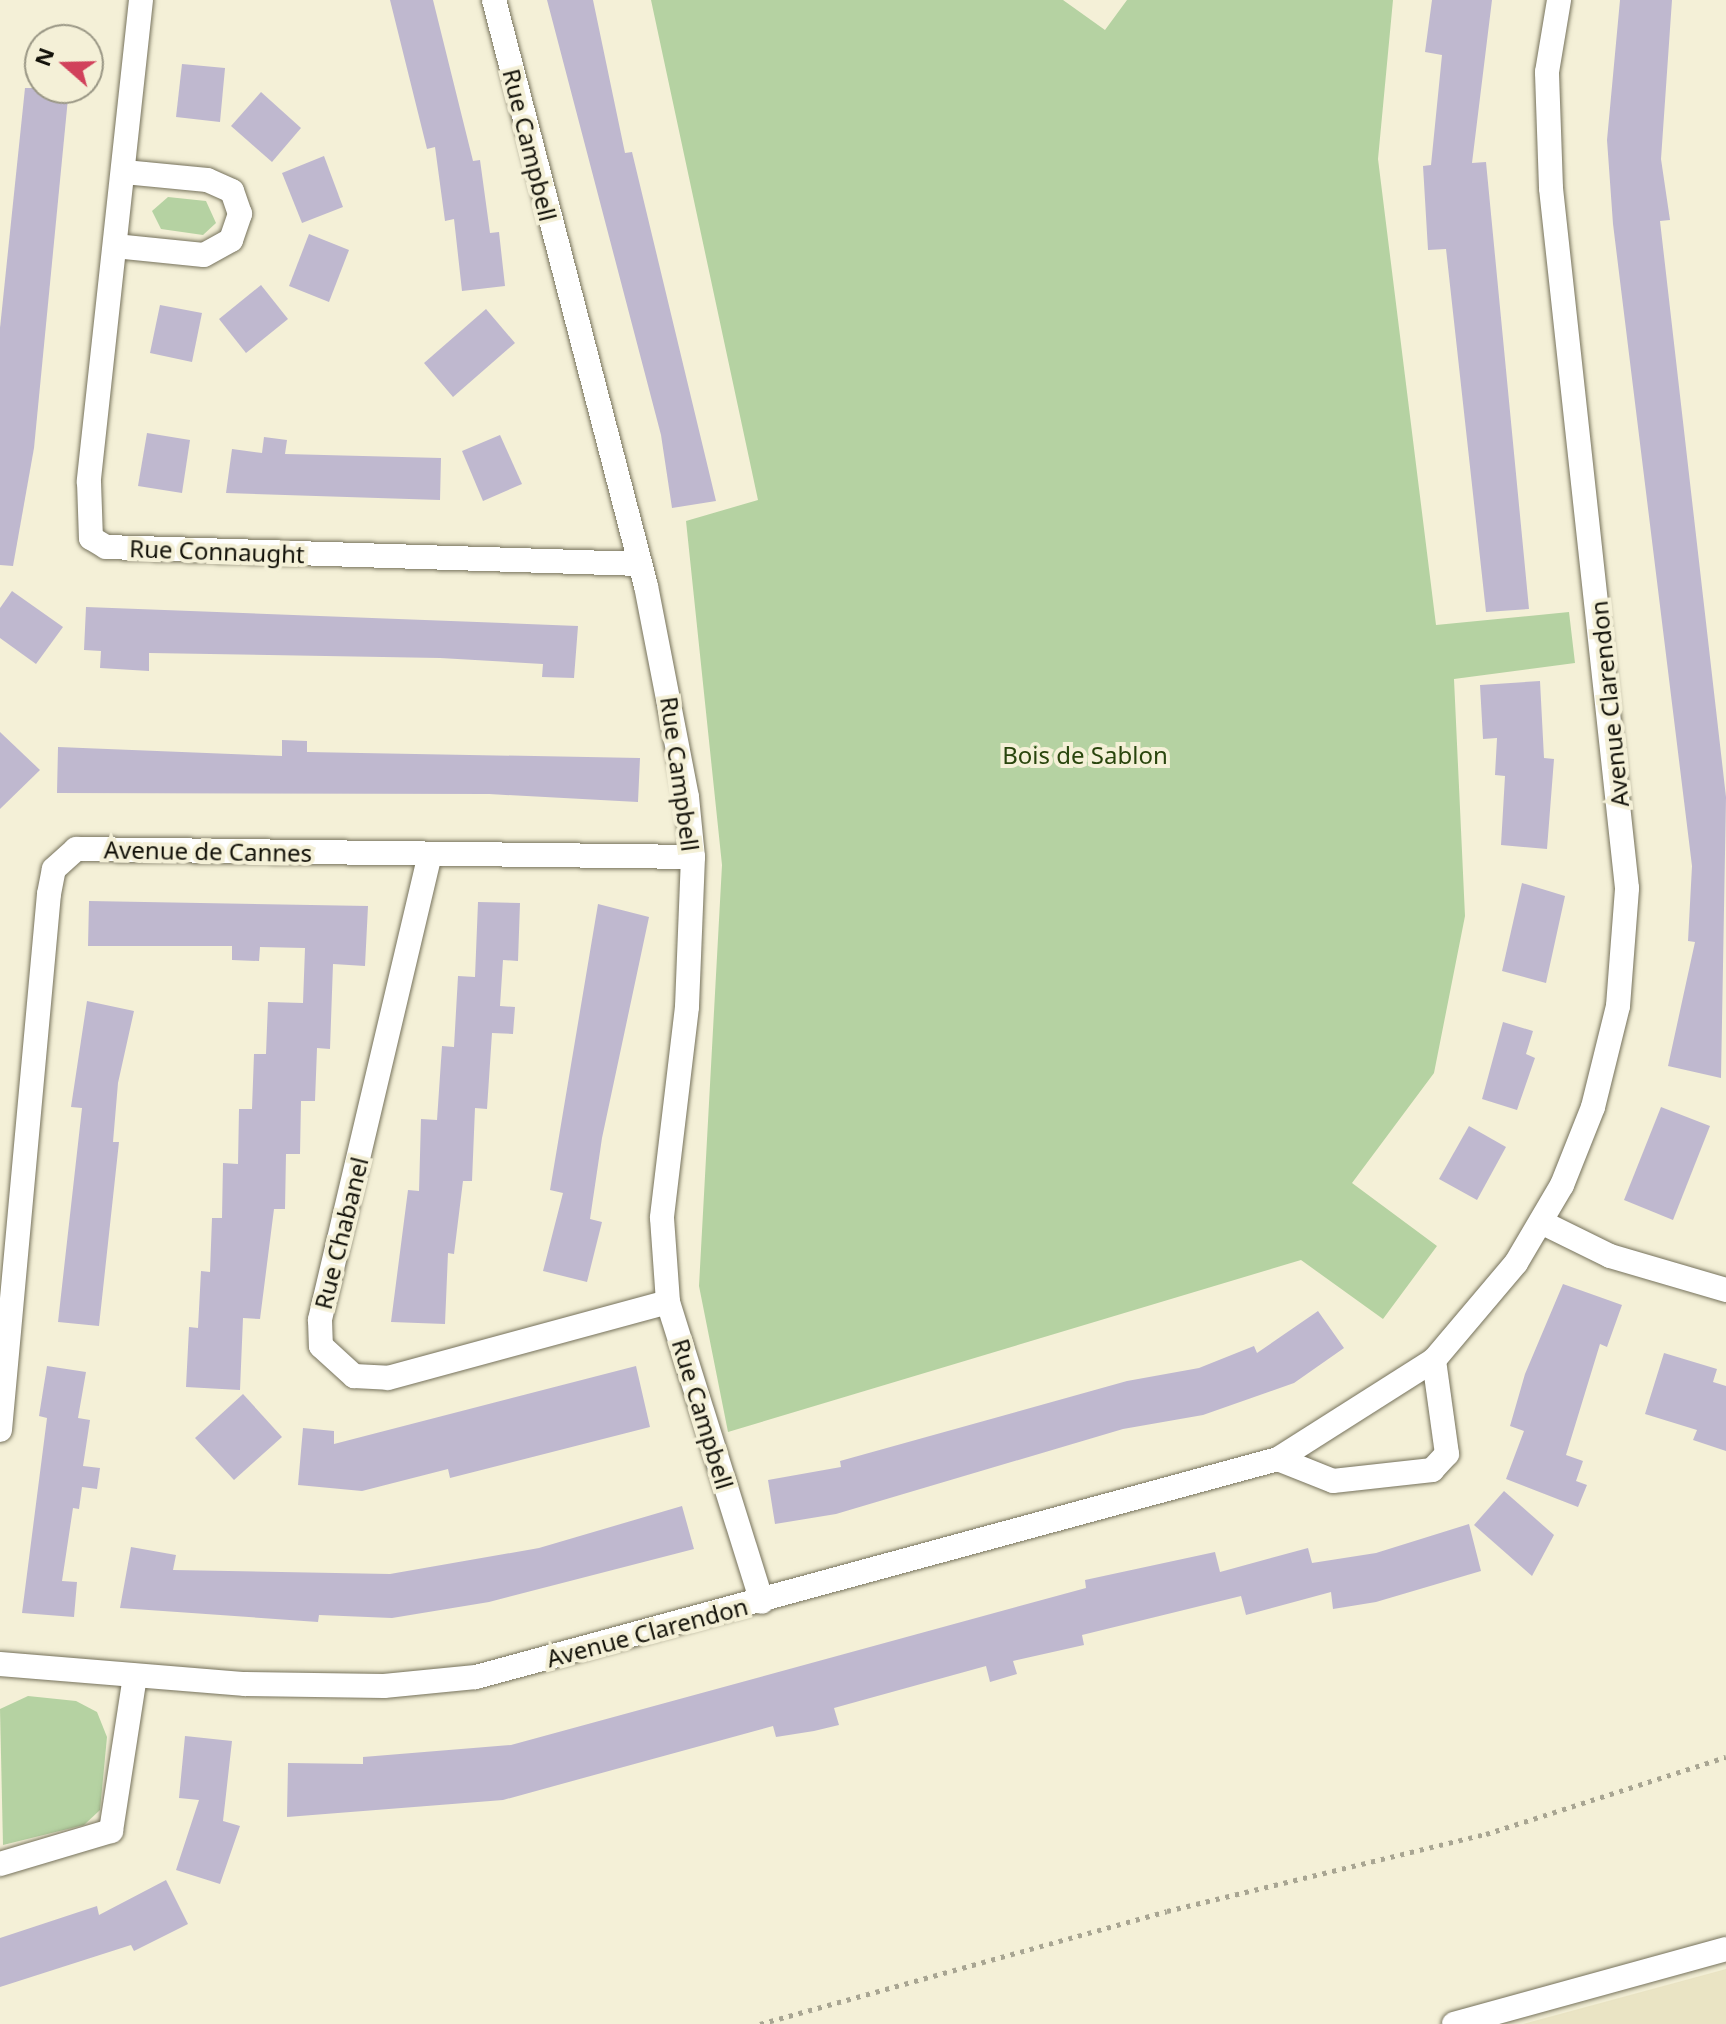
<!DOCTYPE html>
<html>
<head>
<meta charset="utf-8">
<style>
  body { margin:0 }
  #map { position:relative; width:1726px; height:2024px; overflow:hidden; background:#f4f0d7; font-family:"Noto Sans",sans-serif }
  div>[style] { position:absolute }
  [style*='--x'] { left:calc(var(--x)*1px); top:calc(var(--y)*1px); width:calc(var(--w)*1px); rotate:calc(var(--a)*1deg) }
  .built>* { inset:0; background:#eae4c4 }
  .green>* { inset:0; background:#b5d2a2 }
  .building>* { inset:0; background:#bfb8cf }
  .path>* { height:5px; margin-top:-2.5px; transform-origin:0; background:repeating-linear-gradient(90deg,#a8a592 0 4px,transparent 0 10px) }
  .roads { filter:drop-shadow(0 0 2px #76725c) drop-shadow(0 0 2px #76725c) }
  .minor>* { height:24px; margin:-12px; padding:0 12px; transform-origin:12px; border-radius:12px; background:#fff }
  span { translate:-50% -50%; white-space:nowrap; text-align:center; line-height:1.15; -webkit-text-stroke:8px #f4f0d7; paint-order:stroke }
  .street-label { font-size:24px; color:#121109 }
  .park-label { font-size:24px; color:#29450d }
  .north { position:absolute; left:24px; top:24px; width:80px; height:80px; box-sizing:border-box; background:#f4f0d7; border:2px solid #9a9785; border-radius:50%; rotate:290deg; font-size:22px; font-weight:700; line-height:32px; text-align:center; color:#121109 }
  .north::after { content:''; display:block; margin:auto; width:28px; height:36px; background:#d1415b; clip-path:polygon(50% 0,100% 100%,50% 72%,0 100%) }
</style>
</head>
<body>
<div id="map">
  <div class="built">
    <i style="clip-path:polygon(1726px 1969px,1726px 2024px,1523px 2024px)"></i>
  </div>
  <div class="green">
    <i style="clip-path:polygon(651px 0,1063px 0,1105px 30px,1127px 0,1393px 0,1378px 159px,1436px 625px,1569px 612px,1575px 663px,1454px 679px,1465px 916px,1434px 1073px,1352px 1183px,1437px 1246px,1383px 1319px,1301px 1260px,728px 1432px,699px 1286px,722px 865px,686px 521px,758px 500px)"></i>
    <i style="clip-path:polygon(168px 197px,206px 201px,216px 223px,203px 235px,161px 229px,152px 211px)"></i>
    <i style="clip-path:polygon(28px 1696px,76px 1701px,97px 1712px,107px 1737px,100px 1810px,84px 1825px,3px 1845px,0 1709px)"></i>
  </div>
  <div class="building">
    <i style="clip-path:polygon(390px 0,433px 0,473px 161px,480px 160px,490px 233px,499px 232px,505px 286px,462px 291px,454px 219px,445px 221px,435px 147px,427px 149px)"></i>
    <i style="clip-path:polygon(547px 0,593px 0,625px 153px,632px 152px,716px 501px,672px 508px,661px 435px)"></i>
    <i style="clip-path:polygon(1432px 0,1492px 0,1472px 163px,1486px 162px,1529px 609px,1486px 612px,1446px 249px,1428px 250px,1423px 166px,1431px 165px,1442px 55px,1425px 52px)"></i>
    <i style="clip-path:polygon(1620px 0,1672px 0,1661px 159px,1670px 220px,1660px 221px,1726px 797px,1721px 1078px,1668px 1066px,1695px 942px,1688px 941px,1692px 866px,1613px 224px,1607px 140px)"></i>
    <i style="clip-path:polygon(182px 64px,225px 68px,220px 122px,176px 117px)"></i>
    <i style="clip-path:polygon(25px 88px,69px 88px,34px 448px,13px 566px,0 565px,0 328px)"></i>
    <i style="clip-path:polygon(261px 92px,301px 128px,272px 162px,231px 126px)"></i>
    <i style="clip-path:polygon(324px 156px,343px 207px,302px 223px,282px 173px)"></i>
    <i style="clip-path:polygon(309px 234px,349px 250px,329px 302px,289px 286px)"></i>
    <i style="clip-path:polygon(261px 285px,288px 319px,246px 353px,219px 319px)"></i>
    <i style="clip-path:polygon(160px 305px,202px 313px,192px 362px,150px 353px)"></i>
    <i style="clip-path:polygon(486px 309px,515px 343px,453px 397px,424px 363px)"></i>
    <i style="clip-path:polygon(147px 433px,190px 440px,182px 493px,138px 486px)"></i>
    <i style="clip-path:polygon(500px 435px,522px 484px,483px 501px,462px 451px)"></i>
    <i style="clip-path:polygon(264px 437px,287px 440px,285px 454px,441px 458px,440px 500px,226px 493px,232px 449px,262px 453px)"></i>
    <i style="clip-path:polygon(12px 591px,63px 627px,36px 664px,0 638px,0 608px)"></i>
    <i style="clip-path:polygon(86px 607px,578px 626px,574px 678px,542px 677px,543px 664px,440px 658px,149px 653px,149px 671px,100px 668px,101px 651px,84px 650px)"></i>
    <i style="clip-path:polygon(1540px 681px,1544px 758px,1554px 759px,1547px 849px,1501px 845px,1505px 776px,1495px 775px,1497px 738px,1483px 739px,1480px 685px)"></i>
    <i style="clip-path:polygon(0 732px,40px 770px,0 809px)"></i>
    <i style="clip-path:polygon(282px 740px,307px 741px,307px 752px,640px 758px,638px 802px,489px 794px,57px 793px,58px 747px,282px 756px)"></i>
    <i style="clip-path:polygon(1522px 883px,1565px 896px,1546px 983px,1502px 971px)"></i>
    <i style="clip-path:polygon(89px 901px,368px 906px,365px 966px,333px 964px,330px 1049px,317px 1048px,315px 1101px,301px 1101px,300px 1154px,286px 1154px,285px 1209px,274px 1209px,260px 1319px,243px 1318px,240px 1390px,186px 1387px,189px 1327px,198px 1328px,201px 1271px,210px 1272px,212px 1218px,222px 1218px,223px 1163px,238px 1164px,239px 1109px,252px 1109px,254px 1054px,266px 1054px,268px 1002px,303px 1003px,305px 948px,260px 947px,259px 961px,232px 960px,232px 946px,88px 946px)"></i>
    <i style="clip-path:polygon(478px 902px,520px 903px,518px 961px,503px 960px,500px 1006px,515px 1007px,513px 1034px,492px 1033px,487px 1109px,475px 1108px,472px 1181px,463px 1181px,454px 1254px,448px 1253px,445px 1324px,391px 1322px,408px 1190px,419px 1191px,421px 1119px,437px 1120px,442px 1046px,454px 1047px,458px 976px,475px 977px)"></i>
    <i style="clip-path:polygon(598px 904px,649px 917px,602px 1138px,590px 1219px,602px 1222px,587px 1282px,543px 1271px,563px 1193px,550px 1190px)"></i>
    <i style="clip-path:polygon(87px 1001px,134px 1011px,118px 1083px,113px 1142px,119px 1142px,99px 1326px,58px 1322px,82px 1108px,71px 1107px)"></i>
    <i style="clip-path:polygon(1503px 1022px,1533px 1031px,1526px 1054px,1535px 1058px,1517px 1110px,1482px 1099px)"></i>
    <i style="clip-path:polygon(1661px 1107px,1710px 1126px,1673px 1220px,1624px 1200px)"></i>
    <i style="clip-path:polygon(1469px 1126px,1506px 1147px,1477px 1200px,1439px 1179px)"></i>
    <i style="clip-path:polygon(1563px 1284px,1622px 1305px,1607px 1347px,1600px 1344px,1566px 1455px,1583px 1461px,1576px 1481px,1587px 1485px,1578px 1507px,1506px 1479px,1524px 1431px,1510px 1426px,1525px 1374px)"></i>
    <i style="clip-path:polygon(1318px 1311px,1344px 1348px,1294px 1383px,1203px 1415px,1123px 1429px,836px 1514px,775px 1524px,768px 1480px,841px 1467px,840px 1461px,1127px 1381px,1199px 1368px,1254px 1346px,1257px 1353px)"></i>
    <i style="clip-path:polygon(1664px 1353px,1717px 1369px,1713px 1382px,1726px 1386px,1726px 1451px,1693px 1440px,1697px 1430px,1645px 1414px)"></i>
    <i style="clip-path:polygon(47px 1366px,86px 1372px,78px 1418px,90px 1420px,83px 1466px,100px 1468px,97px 1489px,82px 1487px,79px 1509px,73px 1508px,62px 1581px,77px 1582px,74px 1617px,22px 1613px,47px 1418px,39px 1416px)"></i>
    <i style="clip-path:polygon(636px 1366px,650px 1427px,450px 1478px,448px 1469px,362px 1491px,298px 1485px,303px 1428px,334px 1431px,334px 1444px)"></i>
    <i style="clip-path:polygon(243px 1394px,282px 1437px,234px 1480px,195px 1438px)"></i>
    <i style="clip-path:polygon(1504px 1491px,1554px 1535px,1532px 1576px,1474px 1525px)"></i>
    <i style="clip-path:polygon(682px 1506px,694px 1549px,489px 1602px,392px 1618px,319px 1615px,318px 1622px,120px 1608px,131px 1547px,176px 1555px,173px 1570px,390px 1574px,539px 1548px)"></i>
    <i style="clip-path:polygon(1469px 1524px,1481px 1571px,1376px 1602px,1333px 1609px,1331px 1592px,1246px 1615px,1241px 1596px,1082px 1635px,1084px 1645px,1013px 1661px,1017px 1674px,990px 1682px,986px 1666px,834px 1708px,839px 1725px,814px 1731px,776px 1737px,773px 1726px,503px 1800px,287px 1817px,288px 1763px,363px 1764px,363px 1757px,511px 1745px,1086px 1588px,1085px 1580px,1215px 1552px,1220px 1572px,1308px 1548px,1312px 1563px,1376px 1553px)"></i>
    <i style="clip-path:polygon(185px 1736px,232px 1741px,223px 1821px,240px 1826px,220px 1884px,176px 1870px,199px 1800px,179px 1798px)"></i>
    <i style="clip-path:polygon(166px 1880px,188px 1924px,134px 1951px,131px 1945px,0 1987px,0 1938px,97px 1906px,99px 1915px)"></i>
  </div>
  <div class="path">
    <i style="--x:760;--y:2024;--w:422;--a:-15.5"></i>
    <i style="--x:1167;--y:1911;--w:328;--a:-13.6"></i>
    <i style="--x:1486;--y:1834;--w:252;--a:-17.8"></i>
  </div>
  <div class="roads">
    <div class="minor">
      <i style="--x:141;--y:0;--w:485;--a:96.2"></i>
      <i style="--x:89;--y:482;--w:56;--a:88"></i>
      <i style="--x:91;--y:538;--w:17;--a:31"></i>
      <i style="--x:106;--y:547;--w:534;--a:1.82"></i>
      <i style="--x:494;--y:0;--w:605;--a:75.46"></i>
      <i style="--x:646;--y:586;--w:215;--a:79"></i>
      <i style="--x:687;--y:797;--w:60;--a:84.3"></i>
      <i style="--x:693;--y:857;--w:150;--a:92.3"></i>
      <i style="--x:687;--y:1007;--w:212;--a:96.8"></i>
      <i style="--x:662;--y:1218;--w:84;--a:85.9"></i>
      <i style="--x:668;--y:1302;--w:314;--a:72.6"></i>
      <i style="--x:115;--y:246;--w:89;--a:5.8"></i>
      <i style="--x:204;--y:255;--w:31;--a:-29"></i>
      <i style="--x:231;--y:240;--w:28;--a:-71"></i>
      <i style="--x:240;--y:214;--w:24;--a:-109"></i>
      <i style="--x:232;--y:191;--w:27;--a:-156"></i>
      <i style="--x:207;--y:180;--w:83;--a:-174.5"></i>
      <i style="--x:430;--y:854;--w:479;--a:103.3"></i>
      <i style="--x:320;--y:1320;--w:26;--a:88"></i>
      <i style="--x:321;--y:1346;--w:45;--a:42.3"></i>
      <i style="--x:354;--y:1376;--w:34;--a:3"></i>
      <i style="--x:388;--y:1378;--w:290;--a:-15.2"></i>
      <i style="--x:1541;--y:1222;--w:77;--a:26.2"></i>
      <i style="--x:1610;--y:1256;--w:121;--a:16.3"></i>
      <i style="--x:0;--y:1430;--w:538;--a:-84.78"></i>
      <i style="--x:49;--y:894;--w:25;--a:-79"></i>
      <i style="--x:54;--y:869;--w:30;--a:-42"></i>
      <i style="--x:76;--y:849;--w:617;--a:0.74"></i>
      <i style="--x:1278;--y:1459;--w:59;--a:21.8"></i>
      <i style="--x:1333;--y:1481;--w:100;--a:-6.3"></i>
      <i style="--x:1432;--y:1470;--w:22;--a:-47"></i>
      <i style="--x:1447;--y:1454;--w:95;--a:-97.9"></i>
      <i style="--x:0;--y:1664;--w:246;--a:4.7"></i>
      <i style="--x:245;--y:1684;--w:139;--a:0.8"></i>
      <i style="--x:384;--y:1686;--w:92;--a:-5.6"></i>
      <i style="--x:476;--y:1677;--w:831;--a:-15.21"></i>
      <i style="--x:1278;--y:1459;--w:185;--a:-32.4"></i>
      <i style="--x:1434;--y:1360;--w:127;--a:-49.8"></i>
      <i style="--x:1516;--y:1263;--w:91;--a:-59.5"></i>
      <i style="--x:1562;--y:1185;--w:84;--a:-68.3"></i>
      <i style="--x:1593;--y:1107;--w:104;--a:-76.1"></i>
      <i style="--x:1618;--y:1006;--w:118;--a:-85.6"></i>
      <i style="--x:1627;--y:888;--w:704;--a:-96.2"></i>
      <i style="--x:1551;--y:188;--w:116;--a:-92"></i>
      <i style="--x:1547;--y:72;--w:73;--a:-80.5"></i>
      <i style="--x:0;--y:1864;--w:116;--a:-16.6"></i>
      <i style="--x:111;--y:1831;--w:157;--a:-81.2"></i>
      <i style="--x:1454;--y:2024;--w:282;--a:-15.4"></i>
    </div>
  </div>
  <div class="street-label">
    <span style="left:530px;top:145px;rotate:76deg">Rue Campbell</span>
    <span style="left:217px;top:551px;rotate:2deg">Rue Connaught</span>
    <span style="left:1609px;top:704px;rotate:-96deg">Avenue Clarendon</span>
    <span style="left:680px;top:774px;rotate:82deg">Rue Campbell</span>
    <span style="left:208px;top:851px;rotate:1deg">Avenue de Cannes</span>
    <span style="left:341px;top:1233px;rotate:-76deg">Rue Chabanel</span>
    <span style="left:703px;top:1414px;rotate:73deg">Rue Campbell</span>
    <span style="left:647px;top:1632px;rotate:-15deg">Avenue Clarendon</span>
  </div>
  <div class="park-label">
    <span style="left:1085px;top:755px">Bois de Sablon</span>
  </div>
  <div class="north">N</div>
</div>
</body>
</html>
